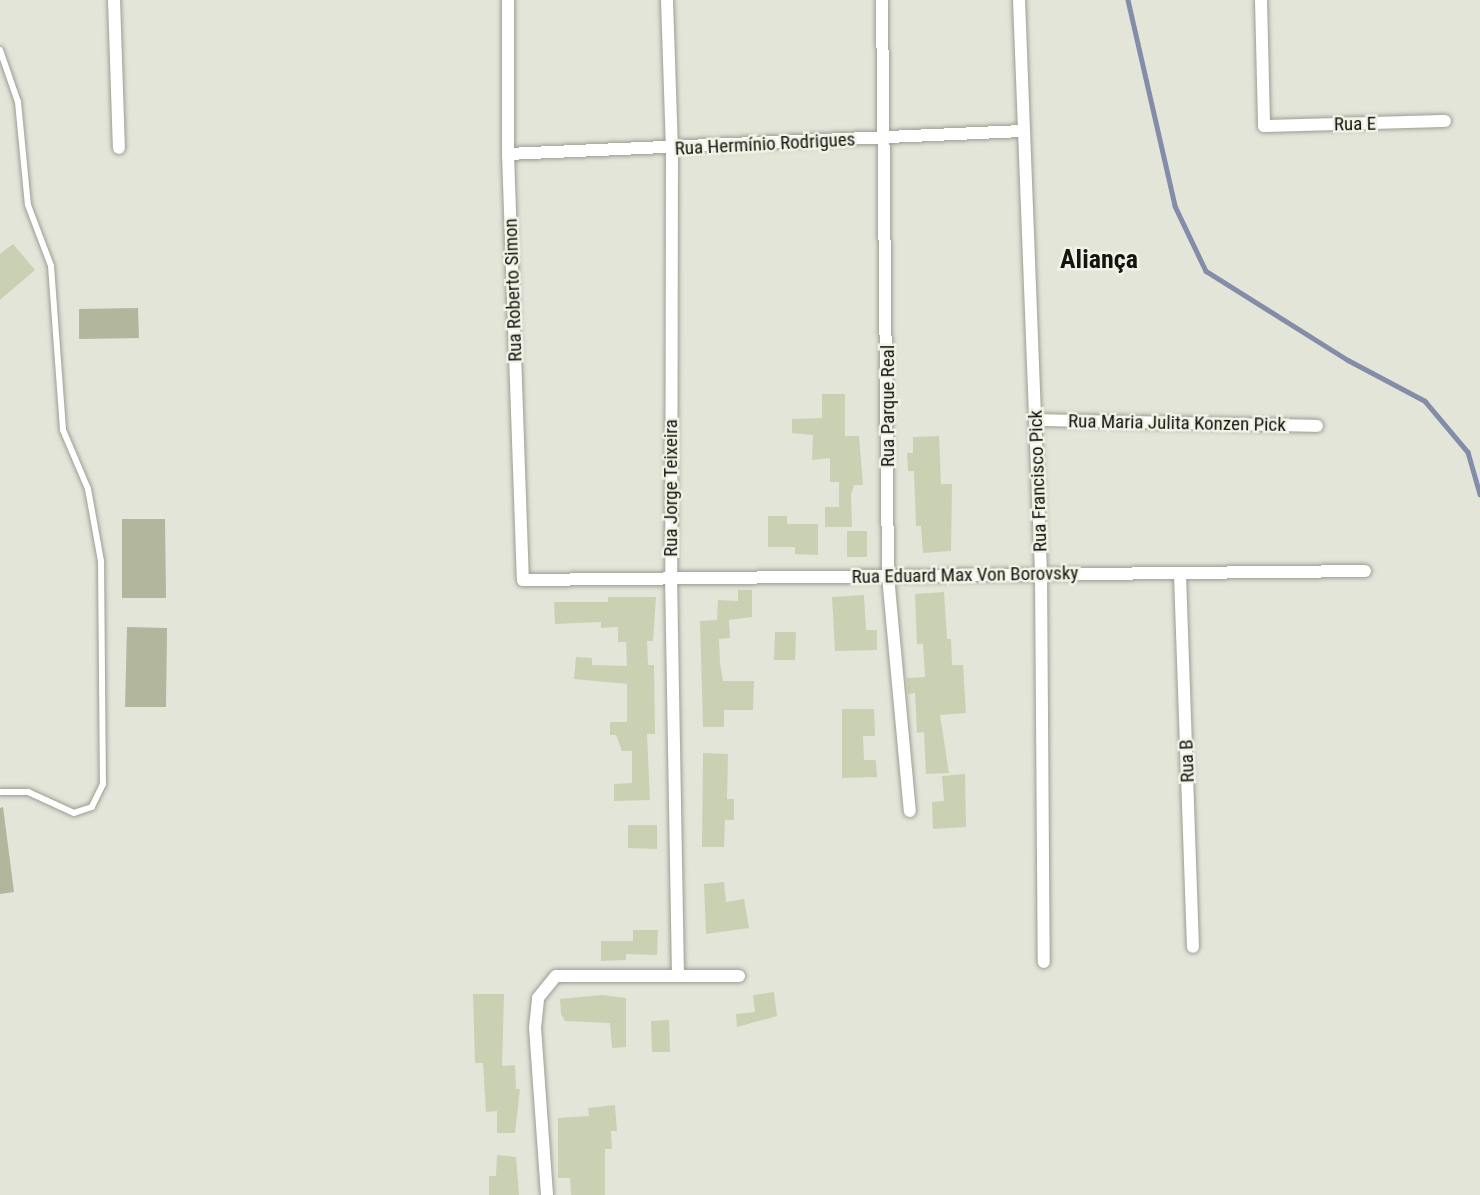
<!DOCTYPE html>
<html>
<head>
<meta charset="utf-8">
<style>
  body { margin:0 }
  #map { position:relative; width:1480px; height:1195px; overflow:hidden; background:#e3e5d9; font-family:"Roboto Condensed",sans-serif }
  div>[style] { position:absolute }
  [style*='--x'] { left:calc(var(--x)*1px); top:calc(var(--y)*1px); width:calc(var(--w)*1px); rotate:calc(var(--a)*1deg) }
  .green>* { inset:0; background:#b1b69d }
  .stream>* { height:4.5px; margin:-2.25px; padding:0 2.25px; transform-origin:2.25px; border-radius:2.25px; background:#848da8 }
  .building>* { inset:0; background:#cad0b2 }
  .roads { filter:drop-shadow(0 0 2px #9b9e92) drop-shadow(0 0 2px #9b9e92) }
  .service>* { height:6px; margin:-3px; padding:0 3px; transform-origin:3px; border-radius:3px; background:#fff }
  .minor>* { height:12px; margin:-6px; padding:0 6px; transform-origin:6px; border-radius:6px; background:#fff }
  span { translate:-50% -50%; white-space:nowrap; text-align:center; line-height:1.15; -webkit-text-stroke:5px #f0f3e6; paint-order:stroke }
  .street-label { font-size:19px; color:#141510 }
  .district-label { font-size:26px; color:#141510; font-weight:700 }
</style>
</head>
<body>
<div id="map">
  <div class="green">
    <i style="clip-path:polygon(138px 308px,139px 338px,79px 339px,79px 309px)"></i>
    <i style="clip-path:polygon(122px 519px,165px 519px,166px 598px,122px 598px)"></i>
    <i style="clip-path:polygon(127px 627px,167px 628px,166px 707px,125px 707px)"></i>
    <i style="clip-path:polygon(3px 807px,14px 892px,0 894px,0 808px)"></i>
  </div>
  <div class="stream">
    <i style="--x:1128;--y:0;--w:211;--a:77.1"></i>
    <i style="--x:1175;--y:206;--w:72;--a:64.5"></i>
    <i style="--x:1206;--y:271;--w:168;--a:32.1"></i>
    <i style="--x:1348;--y:360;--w:87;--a:28"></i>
    <i style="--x:1425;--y:401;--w:67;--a:49.9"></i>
    <i style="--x:1468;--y:452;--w:44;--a:74.1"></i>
  </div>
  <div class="building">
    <i style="clip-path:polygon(13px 244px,35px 270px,0 300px,0 254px)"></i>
    <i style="clip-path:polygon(822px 394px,845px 394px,845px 436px,859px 436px,863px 485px,854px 485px,851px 494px,852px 527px,825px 527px,825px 507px,839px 507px,839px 482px,830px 482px,830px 458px,812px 460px,813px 435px,792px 433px,792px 419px,822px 418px)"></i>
    <i style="clip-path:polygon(939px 436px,941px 484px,952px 484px,951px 551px,923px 553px,921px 526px,916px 526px,914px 471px,908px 471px,907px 453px,913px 453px,913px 437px)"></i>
    <i style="clip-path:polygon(768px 516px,787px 516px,787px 524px,818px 524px,818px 555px,795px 554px,795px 547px,768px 547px)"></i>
    <i style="clip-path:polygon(847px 531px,867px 531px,867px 557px,847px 557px)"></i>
    <i style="clip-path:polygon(738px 590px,752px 590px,752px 617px,729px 620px,730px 638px,719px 639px,720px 663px,723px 681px,754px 681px,753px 710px,724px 710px,724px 727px,703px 727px,700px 621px,717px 620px,718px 600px,738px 601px)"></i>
    <i style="clip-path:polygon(944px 592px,947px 639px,951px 639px,952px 665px,963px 665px,966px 713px,940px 715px,949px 773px,926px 774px,924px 732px,917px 733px,915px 693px,908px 694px,907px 678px,925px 677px,923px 644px,917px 644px,915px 594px)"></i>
    <i style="clip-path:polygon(864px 595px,866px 630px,877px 630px,877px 650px,835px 651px,832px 597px)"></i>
    <i style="clip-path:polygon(608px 597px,656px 597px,653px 641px,647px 641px,648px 665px,654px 665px,655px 734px,647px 734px,650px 800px,614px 801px,614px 784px,632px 783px,632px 751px,622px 751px,616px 735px,610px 735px,610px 722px,627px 722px,627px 684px,574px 679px,576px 657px,592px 658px,592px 665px,627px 666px,626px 642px,618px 642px,618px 627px,601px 628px,601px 622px,555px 624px,554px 602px,608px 602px)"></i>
    <i style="clip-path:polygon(775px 632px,796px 632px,795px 660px,774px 660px)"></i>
    <i style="clip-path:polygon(842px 709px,874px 709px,875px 736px,863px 736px,864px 760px,876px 760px,877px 777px,842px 778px)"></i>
    <i style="clip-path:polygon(703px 753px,728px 754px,727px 799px,734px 799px,734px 820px,725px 820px,724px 847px,702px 847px)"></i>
    <i style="clip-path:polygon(965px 774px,966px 827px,933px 829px,932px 802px,944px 801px,942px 776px)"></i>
    <i style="clip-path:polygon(628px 825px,657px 825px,657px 849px,628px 848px)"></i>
    <i style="clip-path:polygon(724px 882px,726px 902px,744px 899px,749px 928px,706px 934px,704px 884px)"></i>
    <i style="clip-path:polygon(633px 930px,658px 930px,657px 955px,626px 954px,626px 960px,601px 961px,601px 941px,633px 941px)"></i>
    <i style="clip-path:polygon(774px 992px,777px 1016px,737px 1027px,736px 1014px,755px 1012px,753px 995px)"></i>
    <i style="clip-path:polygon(473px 994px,504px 994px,502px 1066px,515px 1065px,516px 1089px,520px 1089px,515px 1133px,497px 1133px,497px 1111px,486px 1112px,483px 1063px,475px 1063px)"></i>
    <i style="clip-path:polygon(602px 995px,626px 998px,626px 1047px,612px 1048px,610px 1023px,565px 1021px,561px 1014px,560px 999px)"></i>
    <i style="clip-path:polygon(669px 1020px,670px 1052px,652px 1052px,651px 1021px)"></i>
    <i style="clip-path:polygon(615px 1105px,617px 1131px,611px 1131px,612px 1149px,605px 1149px,605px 1195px,571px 1195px,570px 1178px,558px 1178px,558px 1118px,589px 1116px,588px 1108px)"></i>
    <i style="clip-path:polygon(497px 1155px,516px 1157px,519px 1195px,489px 1195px,489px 1176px,496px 1176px)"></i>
  </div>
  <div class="roads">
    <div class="service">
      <i style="--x:0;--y:50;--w:55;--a:70.9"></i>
      <i style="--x:18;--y:102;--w:103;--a:84.5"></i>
      <i style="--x:28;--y:205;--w:65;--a:69.3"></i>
      <i style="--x:51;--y:266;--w:164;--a:85.8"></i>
      <i style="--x:63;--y:430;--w:64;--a:67"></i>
      <i style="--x:88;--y:489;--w:73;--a:79.8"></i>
      <i style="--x:101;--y:561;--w:223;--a:89.5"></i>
      <i style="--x:103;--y:784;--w:25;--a:116"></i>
      <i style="--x:92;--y:807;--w:19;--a:162"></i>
      <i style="--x:74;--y:813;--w:51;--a:-155.5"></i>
      <i style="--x:28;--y:792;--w:28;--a:180"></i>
    </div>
    <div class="minor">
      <i style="--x:114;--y:0;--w:148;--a:88.1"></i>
      <i style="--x:508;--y:0;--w:154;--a:90"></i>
      <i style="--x:508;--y:154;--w:426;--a:88"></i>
      <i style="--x:523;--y:580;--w:842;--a:-0.61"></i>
      <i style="--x:667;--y:0;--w:149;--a:88.1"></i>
      <i style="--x:672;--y:149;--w:426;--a:90.1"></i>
      <i style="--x:671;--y:575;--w:401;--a:89"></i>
      <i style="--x:882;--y:0;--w:576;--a:89.4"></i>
      <i style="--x:888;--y:576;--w:236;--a:84.7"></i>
      <i style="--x:1019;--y:0;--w:573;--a:87.8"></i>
      <i style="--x:1041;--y:573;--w:389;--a:89.6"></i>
      <i style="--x:1261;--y:0;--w:126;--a:88.6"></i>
      <i style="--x:1264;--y:126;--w:181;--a:-1.6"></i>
      <i style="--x:508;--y:154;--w:515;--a:-2.56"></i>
      <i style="--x:1037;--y:420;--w:280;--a:1.2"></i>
      <i style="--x:1180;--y:575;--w:372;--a:88"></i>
      <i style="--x:547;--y:1195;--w:167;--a:-94.1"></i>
      <i style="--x:535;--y:1028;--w:30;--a:-84"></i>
      <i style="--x:538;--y:998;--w:28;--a:-51"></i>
      <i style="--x:556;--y:976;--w:183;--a:0"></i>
    </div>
  </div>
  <div class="street-label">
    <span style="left:1355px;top:124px;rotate:-1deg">Rua E</span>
    <span style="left:765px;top:144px;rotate:-3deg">Rua Hermínio Rodrigues</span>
    <span style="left:513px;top:290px;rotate:-92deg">Rua Roberto Simon</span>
    <span style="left:888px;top:406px;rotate:-90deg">Rua Parque Real</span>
    <span style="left:1177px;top:423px;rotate:1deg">Rua Maria Julita Konzen Pick</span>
    <span style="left:1038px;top:481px;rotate:-92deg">Rua Francisco Pick</span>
    <span style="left:671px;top:488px;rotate:-90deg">Rua Jorge Teixeira</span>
    <span style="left:965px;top:575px;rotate:-1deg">Rua Eduard Max Von Borovsky</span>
    <span style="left:1187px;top:761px;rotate:-92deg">Rua B</span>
  </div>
  <div class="district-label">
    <span style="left:1099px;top:260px">Aliança</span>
  </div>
</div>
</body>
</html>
